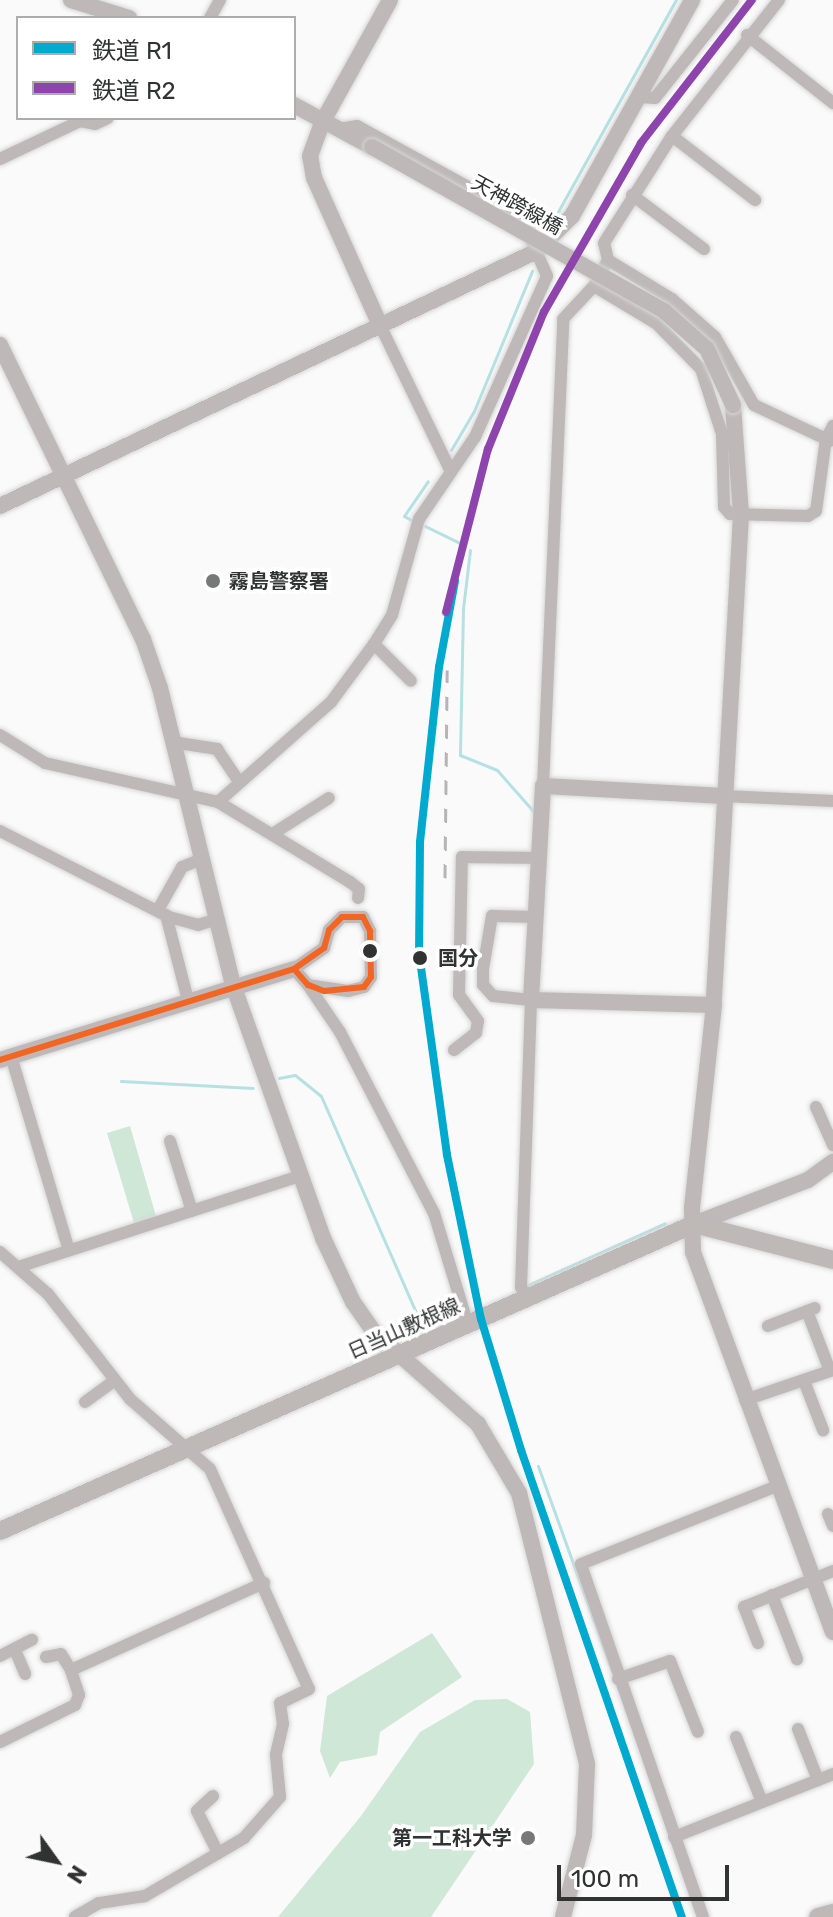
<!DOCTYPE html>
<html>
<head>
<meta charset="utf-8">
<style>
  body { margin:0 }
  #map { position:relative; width:833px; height:1917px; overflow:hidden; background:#fafafa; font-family:Rubik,"Noto Sans JP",sans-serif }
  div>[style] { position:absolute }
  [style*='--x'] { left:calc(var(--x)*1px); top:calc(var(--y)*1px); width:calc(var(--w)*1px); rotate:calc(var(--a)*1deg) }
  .green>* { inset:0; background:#cfe7d7 }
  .forest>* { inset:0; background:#cfe8d7 }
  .stream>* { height:3px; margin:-1.5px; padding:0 1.5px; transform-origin:1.5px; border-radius:1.5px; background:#b5e1e3 }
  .roads { filter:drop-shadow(0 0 2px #d6d6d6) drop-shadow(0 0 2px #d6d6d6) }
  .minor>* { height:12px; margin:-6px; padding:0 6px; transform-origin:6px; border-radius:6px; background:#beb9b8 }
  .tertiary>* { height:16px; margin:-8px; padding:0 8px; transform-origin:8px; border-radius:8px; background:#beb9b8 }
  .secondary>* { height:18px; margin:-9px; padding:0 9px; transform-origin:9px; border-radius:9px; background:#beb8b7 }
  .rail>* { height:3px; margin-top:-1.5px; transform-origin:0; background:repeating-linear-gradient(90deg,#b7b4b4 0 14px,transparent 0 28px) }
  .bridges { filter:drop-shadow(0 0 2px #d6d6d6) drop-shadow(0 0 2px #d6d6d6) }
  .tertiary-bridge>* { height:16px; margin:-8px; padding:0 8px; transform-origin:8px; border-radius:8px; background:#beb9b8 }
  .bus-1>* { height:6px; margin:-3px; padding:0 3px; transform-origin:3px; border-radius:3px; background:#f26522 }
  .rail-1>* { height:8px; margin:-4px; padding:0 4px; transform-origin:4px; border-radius:4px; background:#00a9ce }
  .rail-2>* { height:8px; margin:-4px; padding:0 4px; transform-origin:4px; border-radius:4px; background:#8e44ad }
  .dots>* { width:22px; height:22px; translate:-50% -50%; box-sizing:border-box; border:4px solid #fff; border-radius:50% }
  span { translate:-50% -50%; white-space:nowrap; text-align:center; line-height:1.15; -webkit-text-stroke:7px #fff; paint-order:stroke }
  .street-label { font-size:20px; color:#313232 }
  .poi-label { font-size:20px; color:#313232; font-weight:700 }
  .left { translate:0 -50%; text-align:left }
  .right { translate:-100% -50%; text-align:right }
  .stop-label { font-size:20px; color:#313232; font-weight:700 }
  .legend { position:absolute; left:16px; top:16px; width:280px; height:104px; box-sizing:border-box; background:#fff; border:2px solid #adadad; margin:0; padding:10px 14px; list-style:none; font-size:24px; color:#313232 }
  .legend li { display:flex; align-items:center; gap:16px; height:40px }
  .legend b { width:40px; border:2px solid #adadad }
  .north { position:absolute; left:16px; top:1821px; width:80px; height:80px; -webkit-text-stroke:6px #fff; paint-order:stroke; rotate:123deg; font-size:22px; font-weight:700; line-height:32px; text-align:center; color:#313232 }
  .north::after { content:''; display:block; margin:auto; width:28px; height:36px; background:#313232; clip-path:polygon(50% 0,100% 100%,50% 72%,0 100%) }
  .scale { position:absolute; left:557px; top:1865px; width:172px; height:36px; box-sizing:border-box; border:4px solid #313232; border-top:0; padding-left:10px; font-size:24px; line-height:28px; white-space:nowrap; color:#313232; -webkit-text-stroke:6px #fff; paint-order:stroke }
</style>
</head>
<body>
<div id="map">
  <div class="green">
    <i style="clip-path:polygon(130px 1126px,156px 1216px,134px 1223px,107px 1133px)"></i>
    <i style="clip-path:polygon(432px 1633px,462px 1677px,380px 1732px,377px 1755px,340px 1762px,330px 1778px,320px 1751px,327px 1696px)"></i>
  </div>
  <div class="forest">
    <i style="clip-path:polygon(507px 1699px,530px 1712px,534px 1764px,431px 1917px,278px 1917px,361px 1816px,420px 1732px,475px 1700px)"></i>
  </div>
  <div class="stream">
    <i style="--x:550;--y:226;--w:259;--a:-60.9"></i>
    <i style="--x:451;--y:450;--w:45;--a:-59.5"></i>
    <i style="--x:474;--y:411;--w:152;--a:-67.5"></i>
    <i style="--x:413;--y:521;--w:10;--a:-151"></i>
    <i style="--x:404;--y:516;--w:42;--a:-55.6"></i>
    <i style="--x:425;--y:526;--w:39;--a:26"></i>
    <i style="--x:470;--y:550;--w:59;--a:96.8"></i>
    <i style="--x:463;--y:609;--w:146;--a:91.2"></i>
    <i style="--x:460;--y:755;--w:40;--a:22"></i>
    <i style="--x:497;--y:770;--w:56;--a:48.6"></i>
    <i style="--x:279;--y:1078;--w:16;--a:-11"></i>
    <i style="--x:295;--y:1075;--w:33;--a:39"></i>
    <i style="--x:321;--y:1096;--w:257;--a:66.3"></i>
    <i style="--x:121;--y:1081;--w:132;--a:3"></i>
    <i style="--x:528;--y:1285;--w:150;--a:-24.3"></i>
    <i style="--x:538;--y:1466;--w:239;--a:70.2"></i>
  </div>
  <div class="roads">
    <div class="minor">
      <i style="--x:210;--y:18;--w:21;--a:-61"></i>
      <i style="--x:747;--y:35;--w:110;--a:38.3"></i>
      <i style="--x:640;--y:97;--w:15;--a:4"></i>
      <i style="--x:655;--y:98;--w:125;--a:-51.5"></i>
      <i style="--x:672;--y:136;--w:105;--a:37.6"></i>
      <i style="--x:0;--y:159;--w:89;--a:-25.4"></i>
      <i style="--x:80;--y:121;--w:15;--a:11"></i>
      <i style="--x:95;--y:124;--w:14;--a:-25"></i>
      <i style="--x:632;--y:195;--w:90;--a:36.9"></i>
      <i style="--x:608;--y:260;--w:75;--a:31.4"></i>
      <i style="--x:672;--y:299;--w:57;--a:41.5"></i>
      <i style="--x:715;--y:337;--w:78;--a:60.2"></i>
      <i style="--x:754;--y:405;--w:84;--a:25.3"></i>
      <i style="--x:594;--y:286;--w:74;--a:31.1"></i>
      <i style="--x:657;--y:324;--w:63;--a:45.6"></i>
      <i style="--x:701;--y:369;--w:68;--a:72.1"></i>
      <i style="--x:722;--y:434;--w:73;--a:88.4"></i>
      <i style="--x:724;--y:507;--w:9;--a:49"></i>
      <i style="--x:730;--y:514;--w:78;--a:1.5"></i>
      <i style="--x:808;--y:516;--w:9;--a:-32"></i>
      <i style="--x:816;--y:511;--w:73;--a:-82.1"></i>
      <i style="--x:826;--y:439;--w:15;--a:-62"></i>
      <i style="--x:379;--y:323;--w:165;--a:64.2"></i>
      <i style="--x:374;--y:644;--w:52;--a:45"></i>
      <i style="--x:0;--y:735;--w:53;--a:31.9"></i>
      <i style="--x:45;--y:763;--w:177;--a:12.7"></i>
      <i style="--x:218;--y:802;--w:154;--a:31.2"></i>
      <i style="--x:350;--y:882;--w:11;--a:38"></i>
      <i style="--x:359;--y:889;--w:9;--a:96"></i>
      <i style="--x:172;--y:742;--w:46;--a:8.8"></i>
      <i style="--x:217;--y:749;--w:40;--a:56"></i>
      <i style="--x:543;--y:786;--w:467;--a:-87.5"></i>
      <i style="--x:563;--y:319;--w:45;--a:-46.8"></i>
      <i style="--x:594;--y:286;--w:30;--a:-62"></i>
      <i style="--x:608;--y:260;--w:17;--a:-103"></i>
      <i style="--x:604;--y:243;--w:127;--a:-57.6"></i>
      <i style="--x:672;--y:136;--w:173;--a:-51.8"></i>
      <i style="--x:724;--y:796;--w:109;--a:2.6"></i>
      <i style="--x:218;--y:802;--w:151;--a:-41.5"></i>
      <i style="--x:331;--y:702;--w:72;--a:-53.4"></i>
      <i style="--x:374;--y:644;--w:34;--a:-58"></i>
      <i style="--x:392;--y:615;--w:100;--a:-74.3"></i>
      <i style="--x:419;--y:519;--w:99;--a:-55.7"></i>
      <i style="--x:475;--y:437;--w:176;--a:-65.9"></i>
      <i style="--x:547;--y:276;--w:65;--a:-113.4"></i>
      <i style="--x:521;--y:216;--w:187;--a:-151.2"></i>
      <i style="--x:357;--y:126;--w:19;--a:171"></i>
      <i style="--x:0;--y:831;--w:190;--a:27"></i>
      <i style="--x:169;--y:917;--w:30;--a:15"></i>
      <i style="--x:198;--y:925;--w:17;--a:-17"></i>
      <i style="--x:274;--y:833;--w:65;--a:-32.5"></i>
      <i style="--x:158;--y:910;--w:49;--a:-60.8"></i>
      <i style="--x:182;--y:867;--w:18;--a:-22"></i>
      <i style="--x:166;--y:915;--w:88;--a:75.5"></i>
      <i style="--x:342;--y:917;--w:21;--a:0"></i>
      <i style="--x:363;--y:917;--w:16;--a:63"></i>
      <i style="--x:370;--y:931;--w:46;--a:88.8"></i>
      <i style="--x:371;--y:977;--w:12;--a:125"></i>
      <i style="--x:364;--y:987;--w:16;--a:166"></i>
      <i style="--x:348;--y:991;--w:40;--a:-171.5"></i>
      <i style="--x:308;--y:985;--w:21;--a:-131"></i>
      <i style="--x:294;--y:969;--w:37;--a:-35"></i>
      <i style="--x:324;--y:948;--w:19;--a:-74"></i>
      <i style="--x:329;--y:930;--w:18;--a:-45"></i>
      <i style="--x:308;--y:985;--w:57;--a:55.8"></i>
      <i style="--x:340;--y:1032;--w:204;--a:62.6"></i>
      <i style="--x:434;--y:1213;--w:117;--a:73.1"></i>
      <i style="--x:454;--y:1050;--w:28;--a:-38"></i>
      <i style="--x:476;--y:1033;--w:12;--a:-81"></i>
      <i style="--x:478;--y:1021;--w:32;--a:-126"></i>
      <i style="--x:459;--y:995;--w:138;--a:-88.8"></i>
      <i style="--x:462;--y:857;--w:77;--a:0.7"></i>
      <i style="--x:11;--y:1056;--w:202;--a:73.4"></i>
      <i style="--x:816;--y:1107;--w:42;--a:65.9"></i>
      <i style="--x:170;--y:1141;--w:73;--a:72.6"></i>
      <i style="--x:0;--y:1252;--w:64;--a:41.2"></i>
      <i style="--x:48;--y:1294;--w:133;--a:52"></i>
      <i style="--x:130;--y:1399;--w:106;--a:41.2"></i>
      <i style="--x:210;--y:1469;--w:241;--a:65.8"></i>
      <i style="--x:309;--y:1689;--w:32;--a:154"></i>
      <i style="--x:280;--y:1703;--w:21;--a:82"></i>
      <i style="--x:283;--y:1724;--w:32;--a:103"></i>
      <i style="--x:276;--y:1755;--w:42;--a:84.6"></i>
      <i style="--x:280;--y:1797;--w:55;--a:131.3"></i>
      <i style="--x:244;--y:1838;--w:115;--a:149.6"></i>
      <i style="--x:145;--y:1896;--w:47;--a:171.3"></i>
      <i style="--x:99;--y:1903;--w:28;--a:150"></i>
      <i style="--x:18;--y:1267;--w:295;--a:-17.9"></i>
      <i style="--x:527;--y:1301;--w:15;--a:-113"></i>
      <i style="--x:521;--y:1287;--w:287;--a:-88"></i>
      <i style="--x:531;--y:1000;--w:38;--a:-174"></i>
      <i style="--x:493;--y:996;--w:15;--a:-132"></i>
      <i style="--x:483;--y:985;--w:16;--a:-90"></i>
      <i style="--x:483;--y:969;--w:54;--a:-80.4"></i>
      <i style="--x:492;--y:916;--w:45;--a:1.3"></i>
      <i style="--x:807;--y:1311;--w:64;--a:69"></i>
      <i style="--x:768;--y:1326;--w:50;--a:-21"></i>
      <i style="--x:804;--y:1381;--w:53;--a:68.8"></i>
      <i style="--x:745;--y:1400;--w:93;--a:-18.8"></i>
      <i style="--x:85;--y:1402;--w:36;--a:-36"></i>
      <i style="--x:828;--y:1514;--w:13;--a:67"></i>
      <i style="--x:772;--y:1595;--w:69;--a:68.7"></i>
      <i style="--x:758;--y:1643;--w:39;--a:-111"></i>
      <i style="--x:744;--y:1607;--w:96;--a:-22"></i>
      <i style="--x:15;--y:1650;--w:26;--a:67"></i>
      <i style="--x:0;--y:1656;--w:36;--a:-27"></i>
      <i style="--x:46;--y:1657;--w:15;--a:-11"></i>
      <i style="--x:61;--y:1654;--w:19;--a:58"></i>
      <i style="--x:618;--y:1679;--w:55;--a:-19.1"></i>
      <i style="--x:670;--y:1661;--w:76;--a:68.5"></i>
      <i style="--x:798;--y:1729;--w:55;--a:68.6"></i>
      <i style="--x:736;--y:1737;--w:70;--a:68.2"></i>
      <i style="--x:0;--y:1742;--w:84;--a:-26.3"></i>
      <i style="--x:75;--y:1705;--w:11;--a:-68"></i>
      <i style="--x:79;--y:1695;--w:26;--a:-108"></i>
      <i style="--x:71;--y:1670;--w:212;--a:-24.3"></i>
      <i style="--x:213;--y:1796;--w:22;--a:137"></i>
      <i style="--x:197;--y:1811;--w:47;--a:63.4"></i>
      <i style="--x:674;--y:1837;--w:171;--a:-21.6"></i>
      <i style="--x:703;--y:1917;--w:373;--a:-109.1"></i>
      <i style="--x:581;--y:1564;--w:211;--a:-21.7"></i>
    </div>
    <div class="tertiary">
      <i style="--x:71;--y:0;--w:61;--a:17.2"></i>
      <i style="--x:294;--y:105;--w:89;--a:28.3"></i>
      <i style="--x:379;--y:323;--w:159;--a:-114.1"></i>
      <i style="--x:314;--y:178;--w:22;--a:-100"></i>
      <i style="--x:310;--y:156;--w:37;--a:-70"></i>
      <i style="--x:323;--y:121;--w:138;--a:-61"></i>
      <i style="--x:0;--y:345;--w:327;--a:64.1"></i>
      <i style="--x:143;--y:639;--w:52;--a:70.9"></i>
      <i style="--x:160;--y:688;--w:306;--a:76.2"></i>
      <i style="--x:233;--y:985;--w:269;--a:70.4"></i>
      <i style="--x:323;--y:1238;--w:71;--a:64.9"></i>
      <i style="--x:353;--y:1302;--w:37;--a:55"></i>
      <i style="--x:374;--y:1332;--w:139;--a:41.5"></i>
      <i style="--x:478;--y:1424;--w:80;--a:59.3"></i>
      <i style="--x:519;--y:1493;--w:279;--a:75.9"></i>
      <i style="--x:587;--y:1764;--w:71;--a:92.4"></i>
      <i style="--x:584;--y:1835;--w:85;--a:104.4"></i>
      <i style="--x:733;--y:405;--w:110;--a:85.8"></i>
      <i style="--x:741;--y:515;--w:491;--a:93.2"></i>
      <i style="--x:714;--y:1005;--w:204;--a:96.2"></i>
      <i style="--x:692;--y:1208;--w:44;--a:88.7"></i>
      <i style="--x:693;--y:1252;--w:405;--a:69.8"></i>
      <i style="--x:0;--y:506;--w:594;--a:-25.4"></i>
      <i style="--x:537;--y:251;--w:49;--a:-45"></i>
      <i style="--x:572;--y:216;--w:247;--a:-60.9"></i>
      <i style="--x:714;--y:1005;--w:183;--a:-178.4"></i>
      <i style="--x:531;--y:1000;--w:214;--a:-86.8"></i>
      <i style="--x:543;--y:786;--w:181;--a:3.2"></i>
      <i style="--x:0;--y:1060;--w:308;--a:-17.2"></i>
      <i style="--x:694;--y:1224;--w:122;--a:-21.1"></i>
      <i style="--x:808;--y:1180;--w:31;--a:-36"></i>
    </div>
    <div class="secondary">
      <i style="--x:0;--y:1531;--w:759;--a:-23.86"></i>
      <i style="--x:694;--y:1224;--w:144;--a:14.5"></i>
      <i style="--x:818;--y:1917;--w:16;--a:-15"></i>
    </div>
  </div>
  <div class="rail">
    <i style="--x:445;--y:878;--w:208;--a:-89.4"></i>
  </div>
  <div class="bridges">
    <div class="tertiary-bridge">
      <i style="--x:372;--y:147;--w:335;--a:29.3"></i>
      <i style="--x:664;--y:311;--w:57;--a:41.5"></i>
      <i style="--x:707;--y:349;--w:62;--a:65.1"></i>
    </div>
  </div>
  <div class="bus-1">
    <i style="--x:0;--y:1060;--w:308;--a:-17.2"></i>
    <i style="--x:294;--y:969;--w:37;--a:-35"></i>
    <i style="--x:324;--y:948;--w:19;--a:-74"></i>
    <i style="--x:329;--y:930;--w:18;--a:-45"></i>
    <i style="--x:342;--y:917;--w:21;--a:0"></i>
    <i style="--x:363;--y:917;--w:16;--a:63"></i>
    <i style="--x:370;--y:931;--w:46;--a:88.8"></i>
    <i style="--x:371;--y:977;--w:12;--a:125"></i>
    <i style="--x:364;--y:987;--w:40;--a:174.3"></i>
    <i style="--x:324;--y:991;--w:17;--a:-159"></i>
    <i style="--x:308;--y:985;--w:21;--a:-131"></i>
  </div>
  <div class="rail-1">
    <i style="--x:455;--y:581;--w:87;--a:100.5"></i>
    <i style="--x:439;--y:667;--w:176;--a:96.2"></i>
    <i style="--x:420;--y:842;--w:111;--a:90.5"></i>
    <i style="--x:419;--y:953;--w:204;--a:82.1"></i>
    <i style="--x:447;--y:1155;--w:167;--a:78.3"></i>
    <i style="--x:481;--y:1319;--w:137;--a:73"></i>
    <i style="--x:521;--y:1450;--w:494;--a:71"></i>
  </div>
  <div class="rail-2">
    <i style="--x:446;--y:612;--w:168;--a:-75.6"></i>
    <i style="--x:488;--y:449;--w:148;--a:-67.8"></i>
    <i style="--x:544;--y:312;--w:195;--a:-60.1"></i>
    <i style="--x:641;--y:143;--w:181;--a:-52.2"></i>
  </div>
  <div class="dots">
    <i style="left:213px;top:581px;background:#777878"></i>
    <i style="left:370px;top:951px;background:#313232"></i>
    <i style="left:420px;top:958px;background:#313232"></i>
    <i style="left:528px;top:1838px;background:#777878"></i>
  </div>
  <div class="street-label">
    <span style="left:517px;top:205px;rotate:29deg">天神跨線橋</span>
    <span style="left:404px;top:1329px;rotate:-24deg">日当山敷根線</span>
  </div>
  <div class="poi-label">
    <span class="left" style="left:229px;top:581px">霧島警察署</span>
    <span class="right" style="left:512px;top:1838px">第一工科大学</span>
  </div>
  <div class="stop-label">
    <span class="left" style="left:438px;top:958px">国分</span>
  </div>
  <ul class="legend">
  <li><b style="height:10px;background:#00a9ce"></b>鉄道 R1</li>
  <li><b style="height:10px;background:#8e44ad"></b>鉄道 R2</li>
  </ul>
  <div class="north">N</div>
  <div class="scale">100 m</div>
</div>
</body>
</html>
